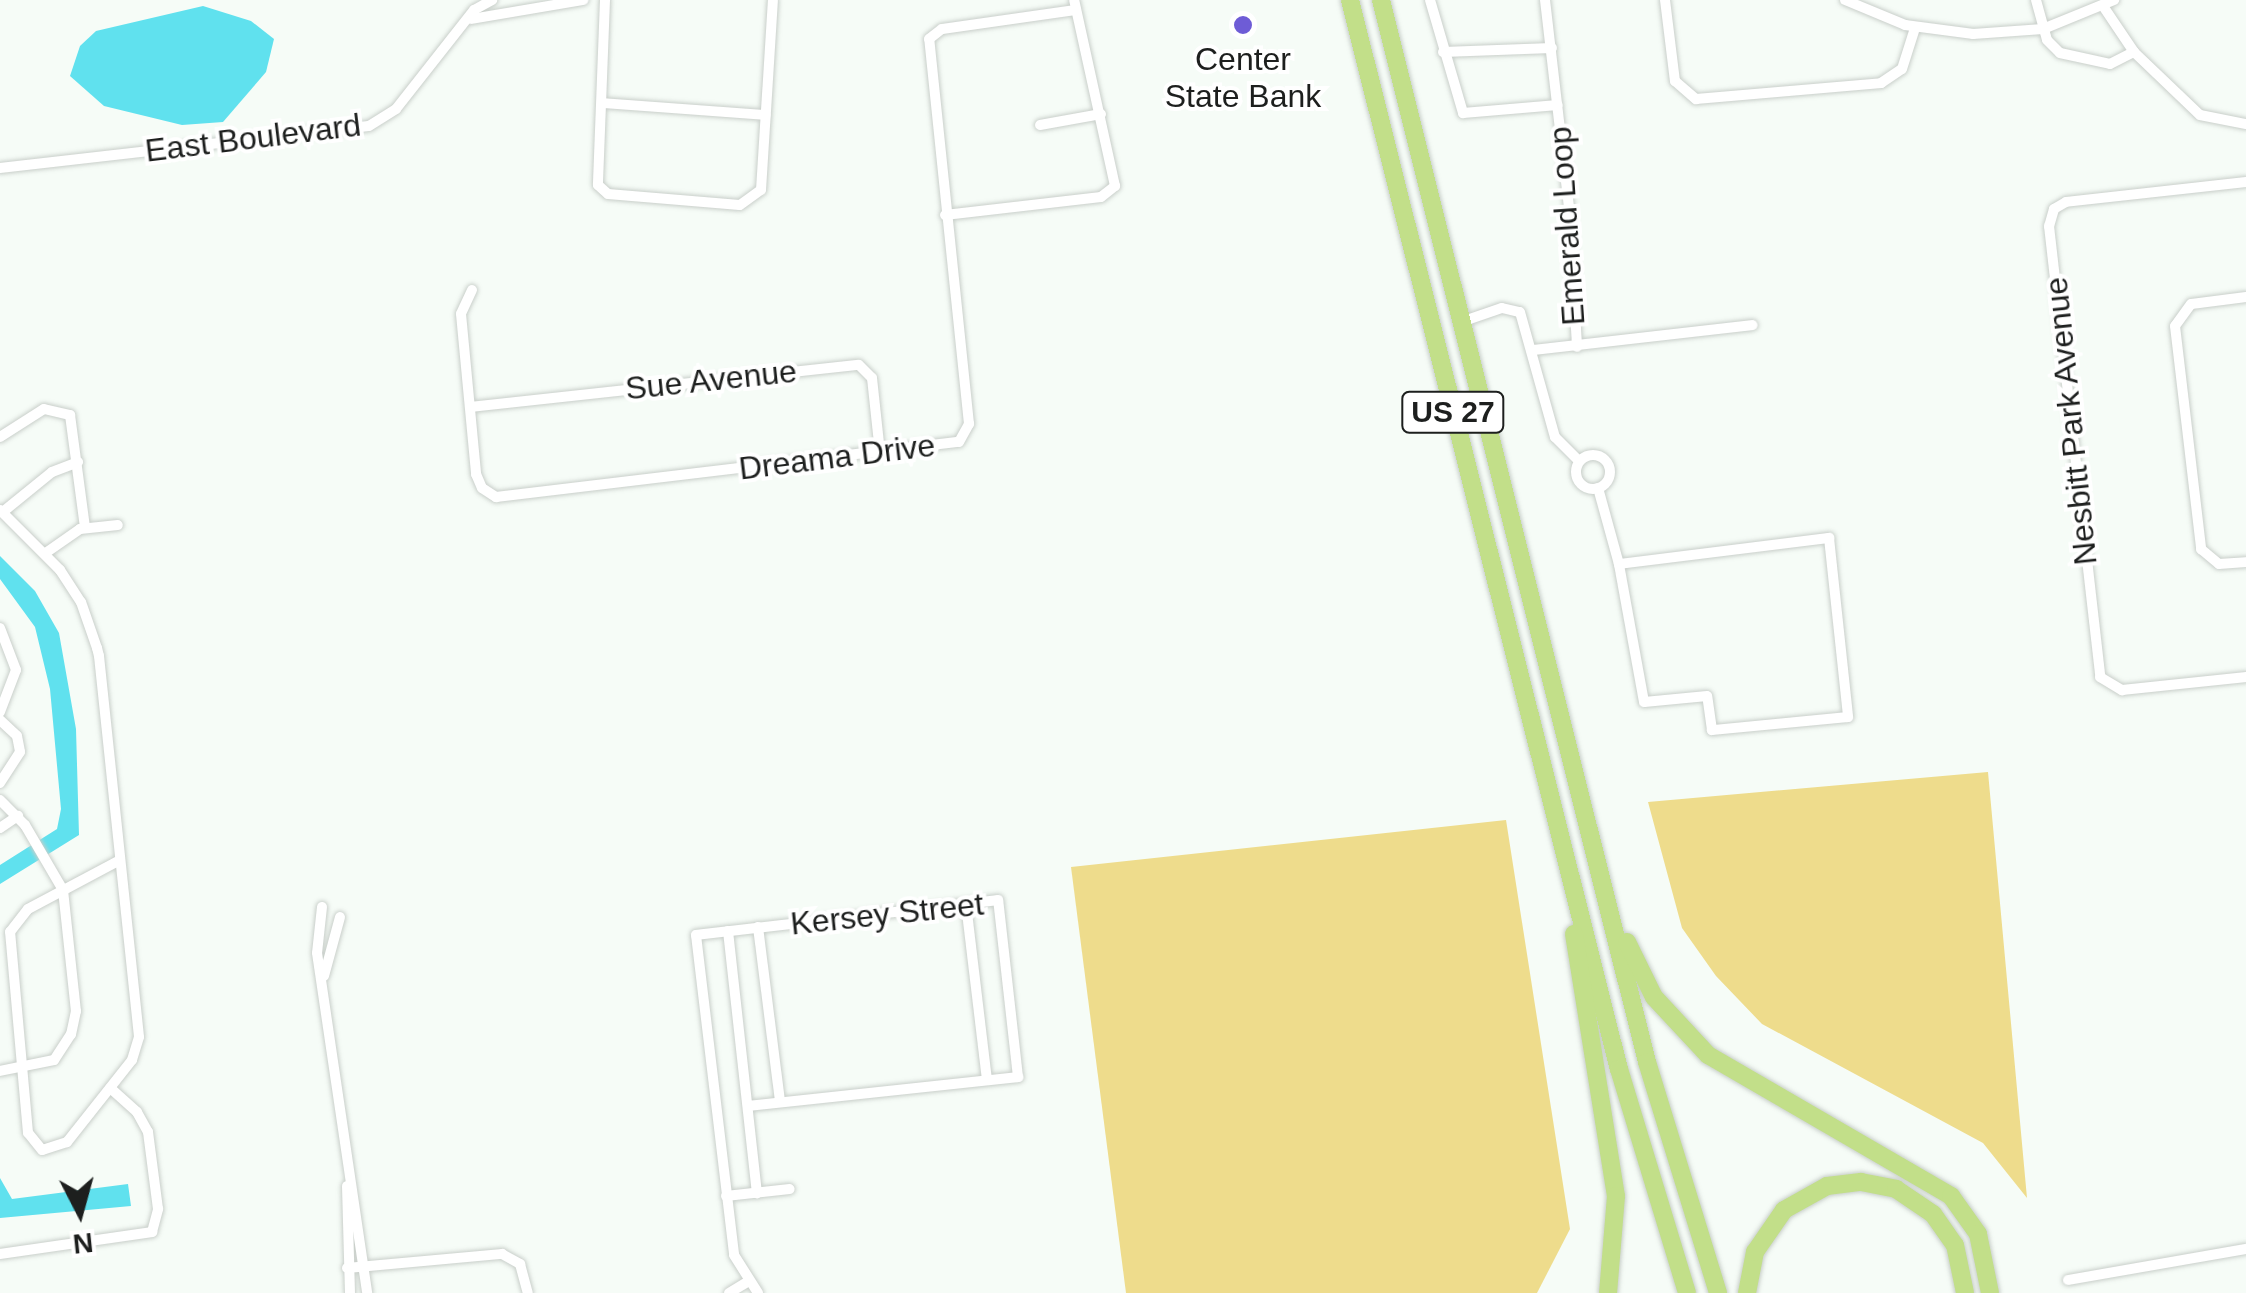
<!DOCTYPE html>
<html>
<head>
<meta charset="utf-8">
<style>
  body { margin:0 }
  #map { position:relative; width:2246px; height:1293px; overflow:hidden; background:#f6fcf7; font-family:Helvetica,sans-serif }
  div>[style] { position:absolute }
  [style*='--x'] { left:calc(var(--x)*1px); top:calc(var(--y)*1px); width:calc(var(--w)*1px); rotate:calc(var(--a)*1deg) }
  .green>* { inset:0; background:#eedc8c }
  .water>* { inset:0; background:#60e1ee }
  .roads { filter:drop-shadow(0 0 2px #c9cfca) drop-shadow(0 0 2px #c9cfca) }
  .street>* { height:10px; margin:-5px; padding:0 5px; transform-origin:5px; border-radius:5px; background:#fff }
  .street>.ring { margin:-5px; padding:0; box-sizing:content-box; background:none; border:10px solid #fff; border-radius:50% }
  .highway>* { height:18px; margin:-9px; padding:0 9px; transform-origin:9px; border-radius:9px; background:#c2df89 }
  .dots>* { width:28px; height:28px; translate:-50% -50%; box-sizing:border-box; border:5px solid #fff; border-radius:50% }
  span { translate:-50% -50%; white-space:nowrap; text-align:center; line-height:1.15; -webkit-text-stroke:8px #fff; paint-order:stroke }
  .shield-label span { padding:2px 8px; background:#fff; border:2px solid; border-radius:8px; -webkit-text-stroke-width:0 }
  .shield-label { font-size:30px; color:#1d1f1e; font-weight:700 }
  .poi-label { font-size:32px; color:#1d1f1e }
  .street-label { font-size:32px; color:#1d1f1e }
  .north { position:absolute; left:30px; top:1163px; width:100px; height:100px; -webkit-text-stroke:8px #fff; paint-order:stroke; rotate:174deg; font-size:28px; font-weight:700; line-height:40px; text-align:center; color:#1d1f1e }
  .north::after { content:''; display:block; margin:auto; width:35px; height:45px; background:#1d1f1e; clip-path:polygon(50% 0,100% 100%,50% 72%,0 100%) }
</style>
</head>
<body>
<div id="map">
  <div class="green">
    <i style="clip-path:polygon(1988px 772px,2027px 1198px,1983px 1143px,1762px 1024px,1716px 976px,1682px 928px,1648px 802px)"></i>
    <i style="clip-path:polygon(1506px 820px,1570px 1229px,1537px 1293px,1126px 1293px,1071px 867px)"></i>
  </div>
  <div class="water">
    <i style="clip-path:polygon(203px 6px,251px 21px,274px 39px,266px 72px,223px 122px,182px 125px,104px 106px,70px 76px,80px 46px,96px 31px)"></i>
    <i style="clip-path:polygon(0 556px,35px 591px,59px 633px,76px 729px,79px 835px,0 884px,0 865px,57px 829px,61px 809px,50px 689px,35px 627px,0 579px)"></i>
    <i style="clip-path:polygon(0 1178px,12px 1199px,128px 1184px,131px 1206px,0 1218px)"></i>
  </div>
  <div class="roads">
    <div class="street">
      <i style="--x:605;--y:0;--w:185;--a:92.2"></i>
      <i style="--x:598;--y:185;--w:13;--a:42"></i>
      <i style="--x:608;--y:194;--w:132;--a:4.8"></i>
      <i style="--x:740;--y:205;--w:26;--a:-36"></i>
      <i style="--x:761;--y:190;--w:190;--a:-86.4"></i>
      <i style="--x:1430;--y:0;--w:118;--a:73.7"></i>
      <i style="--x:1463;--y:113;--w:95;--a:-4.8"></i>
      <i style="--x:1545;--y:0;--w:208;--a:83.4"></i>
      <i style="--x:1569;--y:207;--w:140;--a:86.7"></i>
      <i style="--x:1665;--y:0;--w:82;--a:83"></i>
      <i style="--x:1675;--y:81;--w:28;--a:41"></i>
      <i style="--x:1696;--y:99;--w:186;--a:-4.9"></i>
      <i style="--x:1881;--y:83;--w:25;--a:-34"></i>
      <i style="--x:1902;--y:69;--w:43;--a:-72.4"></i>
      <i style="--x:1845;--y:0;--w:65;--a:22.6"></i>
      <i style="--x:1905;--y:25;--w:69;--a:7.5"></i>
      <i style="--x:1973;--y:34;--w:70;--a:-4.1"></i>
      <i style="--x:2043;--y:29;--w:77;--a:-22.2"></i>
      <i style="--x:2036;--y:0;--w:41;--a:74.6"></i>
      <i style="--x:2047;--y:40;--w:18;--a:45"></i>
      <i style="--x:2060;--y:53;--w:51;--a:12.4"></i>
      <i style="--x:2110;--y:64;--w:27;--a:-27"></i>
      <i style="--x:2103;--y:6;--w:55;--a:56"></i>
      <i style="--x:2134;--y:52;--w:91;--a:43.7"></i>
      <i style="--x:2200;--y:115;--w:47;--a:11.1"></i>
      <i style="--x:471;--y:19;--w:114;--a:-9.6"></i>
      <i style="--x:1443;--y:52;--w:109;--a:-2.1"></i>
      <i style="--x:602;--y:103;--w:164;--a:4.2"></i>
      <i style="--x:1040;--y:125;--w:62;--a:-10.2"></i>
      <i style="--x:0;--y:168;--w:371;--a:-6.5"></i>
      <i style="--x:369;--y:126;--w:32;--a:-32"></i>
      <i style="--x:396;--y:109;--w:126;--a:-51.8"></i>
      <i style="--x:474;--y:10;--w:21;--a:-29"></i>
      <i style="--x:2246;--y:182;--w:181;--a:173.7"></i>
      <i style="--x:2066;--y:202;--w:14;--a:150"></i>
      <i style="--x:2054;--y:209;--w:18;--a:106"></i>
      <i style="--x:2049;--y:226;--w:454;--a:83.5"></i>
      <i style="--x:2100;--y:677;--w:26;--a:31"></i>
      <i style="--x:2122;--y:690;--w:125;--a:-6"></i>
      <i style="--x:945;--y:215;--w:157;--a:-6.6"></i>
      <i style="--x:1101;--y:197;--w:18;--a:-38"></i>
      <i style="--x:1115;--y:186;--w:190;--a:-102.4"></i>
      <i style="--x:472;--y:290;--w:26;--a:115"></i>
      <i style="--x:461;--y:314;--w:161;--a:84.6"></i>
      <i style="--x:476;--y:474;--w:15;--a:67"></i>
      <i style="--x:482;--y:488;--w:17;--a:33"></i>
      <i style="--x:496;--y:497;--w:466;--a:-6.8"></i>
      <i style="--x:959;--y:442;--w:21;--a:-61"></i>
      <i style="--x:969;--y:424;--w:387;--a:-95.9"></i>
      <i style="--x:929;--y:39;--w:16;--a:-38"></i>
      <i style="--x:942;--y:29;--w:135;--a:-8.1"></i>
      <i style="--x:2246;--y:297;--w:55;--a:172.7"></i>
      <i style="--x:2191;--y:304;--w:27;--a:126"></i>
      <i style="--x:2175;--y:326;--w:225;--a:83.3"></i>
      <i style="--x:2201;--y:549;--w:23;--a:40"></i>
      <i style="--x:2219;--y:564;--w:27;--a:-4"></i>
      <i style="--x:1461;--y:322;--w:43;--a:-18.9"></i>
      <i style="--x:1502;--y:308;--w:18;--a:13"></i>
      <i style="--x:1520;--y:312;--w:130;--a:74.4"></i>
      <i style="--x:1555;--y:437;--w:34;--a:45"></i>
      <i style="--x:1534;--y:350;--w:220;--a:-6.5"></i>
      <i style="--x:470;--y:407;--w:391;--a:-6.2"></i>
      <i style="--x:859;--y:365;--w:18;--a:45"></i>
      <i style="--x:872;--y:378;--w:75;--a:83.9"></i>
      <i style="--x:0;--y:437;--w:52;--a:-32.5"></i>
      <i style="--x:44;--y:409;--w:27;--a:13"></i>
      <i style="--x:70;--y:415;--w:114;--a:82.4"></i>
      <i class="ring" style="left:1576px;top:455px;width:24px;height:24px"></i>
      <i style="--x:1598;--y:488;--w:79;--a:74.6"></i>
      <i style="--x:1619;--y:564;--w:212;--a:-7.1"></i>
      <i style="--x:1829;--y:538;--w:180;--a:83.9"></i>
      <i style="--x:1848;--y:717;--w:137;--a:174.5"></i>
      <i style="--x:1712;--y:730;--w:34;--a:-98"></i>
      <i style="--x:1707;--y:696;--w:63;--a:174.6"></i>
      <i style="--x:1644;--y:702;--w:140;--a:-100.3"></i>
      <i style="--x:0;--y:510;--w:85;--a:45"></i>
      <i style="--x:60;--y:570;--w:38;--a:57"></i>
      <i style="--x:81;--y:602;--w:49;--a:70.8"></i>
      <i style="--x:97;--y:648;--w:8;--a:76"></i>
      <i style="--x:99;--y:656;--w:383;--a:84"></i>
      <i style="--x:139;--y:1037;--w:24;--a:107"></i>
      <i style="--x:132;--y:1060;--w:105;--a:128.4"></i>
      <i style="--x:67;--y:1142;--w:26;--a:162"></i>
      <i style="--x:42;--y:1150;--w:22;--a:-129"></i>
      <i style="--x:28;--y:1133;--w:202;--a:-95.1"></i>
      <i style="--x:10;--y:932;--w:29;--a:-52"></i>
      <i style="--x:28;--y:909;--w:104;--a:-28"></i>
      <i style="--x:4;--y:511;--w:62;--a:-39.1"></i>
      <i style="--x:52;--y:472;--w:28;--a:-21"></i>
      <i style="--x:47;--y:552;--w:40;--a:-34.9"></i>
      <i style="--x:80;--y:529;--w:38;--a:-6"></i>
      <i style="--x:0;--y:628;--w:45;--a:69.1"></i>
      <i style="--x:16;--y:670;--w:45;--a:110.9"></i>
      <i style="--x:0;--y:720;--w:23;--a:43"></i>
      <i style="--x:17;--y:736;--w:16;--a:79"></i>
      <i style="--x:20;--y:752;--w:37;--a:123"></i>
      <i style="--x:0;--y:800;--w:35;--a:45"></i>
      <i style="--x:25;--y:825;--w:75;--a:59.7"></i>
      <i style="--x:63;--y:890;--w:122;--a:83.9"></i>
      <i style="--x:76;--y:1011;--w:24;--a:102"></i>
      <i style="--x:71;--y:1034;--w:31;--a:123"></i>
      <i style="--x:54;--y:1060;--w:55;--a:168.5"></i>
      <i style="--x:0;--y:828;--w:22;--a:-34"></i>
      <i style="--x:966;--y:904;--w:177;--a:83.2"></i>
      <i style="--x:322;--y:907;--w:46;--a:96.2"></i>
      <i style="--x:317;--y:953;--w:344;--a:81.6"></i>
      <i style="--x:758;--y:927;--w:176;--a:82.8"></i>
      <i style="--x:728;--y:931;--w:264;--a:83.7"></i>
      <i style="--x:324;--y:976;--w:61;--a:-74.8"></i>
      <i style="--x:748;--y:1106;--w:272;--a:-6.1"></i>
      <i style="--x:1018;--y:1077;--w:178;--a:-96.4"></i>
      <i style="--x:998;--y:900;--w:304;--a:173.4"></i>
      <i style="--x:696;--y:935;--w:322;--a:83.2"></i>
      <i style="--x:734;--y:1255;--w:45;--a:57.7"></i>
      <i style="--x:347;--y:1186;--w:107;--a:88.4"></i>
      <i style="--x:726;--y:1196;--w:64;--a:-6.2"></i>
      <i style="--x:0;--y:1254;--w:154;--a:-8.2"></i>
      <i style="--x:152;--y:1232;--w:24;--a:-75"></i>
      <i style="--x:158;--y:1209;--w:78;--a:-97.4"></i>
      <i style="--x:148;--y:1132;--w:23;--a:-119"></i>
      <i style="--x:137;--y:1112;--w:36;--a:-138"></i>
      <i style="--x:347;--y:1268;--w:156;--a:-5.2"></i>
      <i style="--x:502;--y:1254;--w:21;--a:29"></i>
      <i style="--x:520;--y:1264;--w:30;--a:75"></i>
      <i style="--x:2068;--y:1280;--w:181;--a:-9.9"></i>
      <i style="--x:729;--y:1293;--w:23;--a:-31"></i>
    </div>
    <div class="highway">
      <i style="--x:1350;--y:0;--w:1102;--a:75.88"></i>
      <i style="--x:1619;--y:1069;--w:234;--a:73.1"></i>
      <i style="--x:1381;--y:0;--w:1095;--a:75.94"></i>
      <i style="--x:1647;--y:1062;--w:242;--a:72.9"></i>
      <i style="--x:1574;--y:934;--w:265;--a:80.9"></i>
      <i style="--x:1616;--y:1196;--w:97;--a:94.7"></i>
      <i style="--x:1627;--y:942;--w:61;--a:63.9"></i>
      <i style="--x:1654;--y:997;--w:79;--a:47"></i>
      <i style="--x:1708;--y:1055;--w:281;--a:30.1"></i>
      <i style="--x:1951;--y:1196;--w:47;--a:54.6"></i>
      <i style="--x:1978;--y:1234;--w:60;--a:78.5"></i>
      <i style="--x:1747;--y:1293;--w:42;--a:-79"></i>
      <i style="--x:1755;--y:1252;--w:51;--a:-55.4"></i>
      <i style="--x:1784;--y:1210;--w:49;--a:-29.2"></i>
      <i style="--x:1827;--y:1186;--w:34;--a:-7"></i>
      <i style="--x:1861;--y:1182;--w:36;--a:11"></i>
      <i style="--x:1896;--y:1189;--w:45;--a:34"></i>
      <i style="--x:1933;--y:1214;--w:38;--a:55"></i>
      <i style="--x:1955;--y:1245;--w:49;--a:78.2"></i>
    </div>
  </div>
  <div class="dots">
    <i style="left:1243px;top:25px;background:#6e5cd6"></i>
  </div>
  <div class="shield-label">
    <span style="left:1453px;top:412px">US 27</span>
  </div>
  <div class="poi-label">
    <span style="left:1243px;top:78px">Center<br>State Bank</span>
  </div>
  <div class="street-label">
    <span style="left:253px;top:138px;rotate:-7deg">East Boulevard</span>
    <span style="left:1567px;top:226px;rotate:-94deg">Emerald Loop</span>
    <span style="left:711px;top:380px;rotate:-6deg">Sue Avenue</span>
    <span style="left:2071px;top:421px;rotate:-96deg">Nesbitt Park Avenue</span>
    <span style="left:837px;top:457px;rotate:-7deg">Dreama Drive</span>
    <span style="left:887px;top:914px;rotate:-6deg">Kersey Street</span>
  </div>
  <div class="north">N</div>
</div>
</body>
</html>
